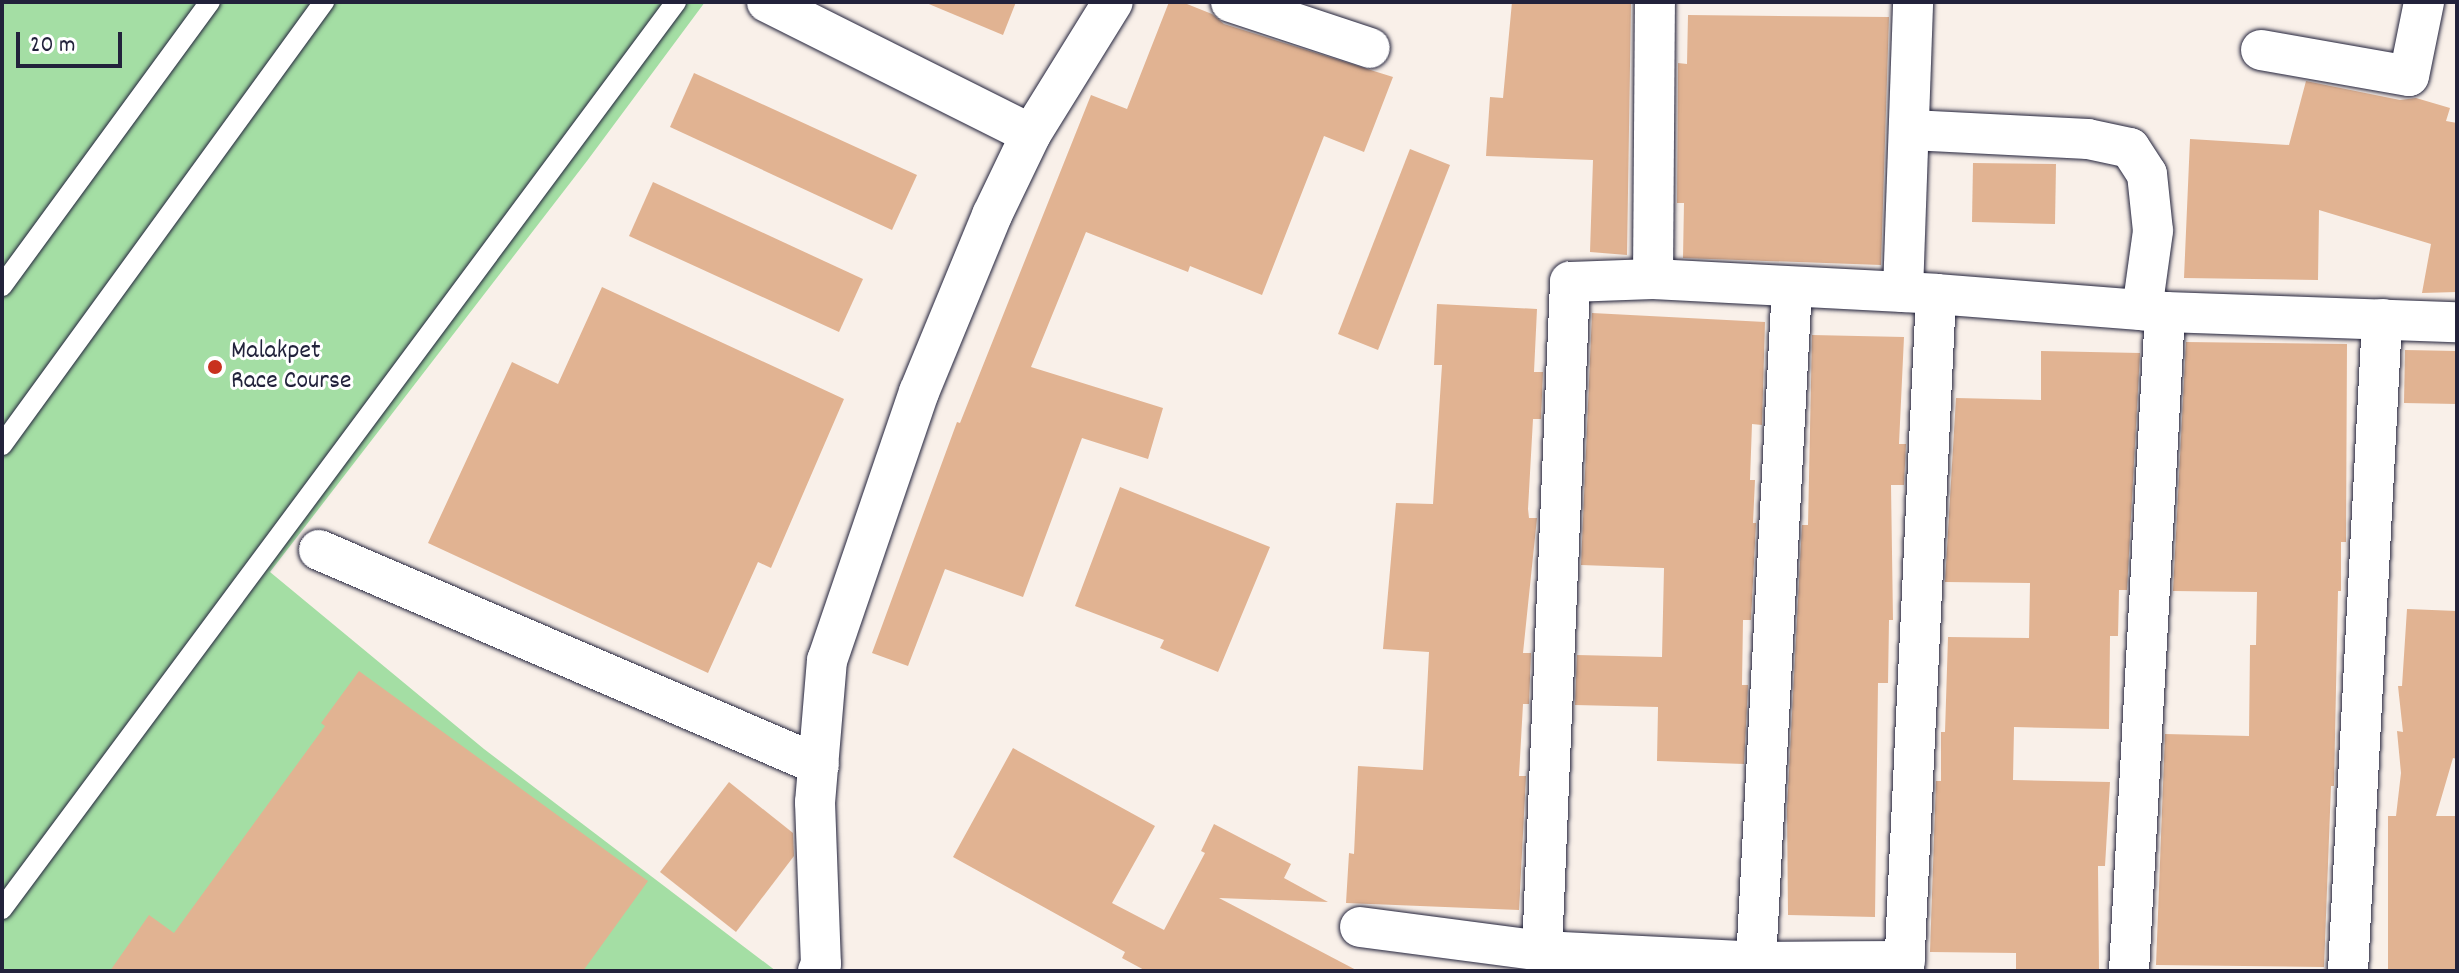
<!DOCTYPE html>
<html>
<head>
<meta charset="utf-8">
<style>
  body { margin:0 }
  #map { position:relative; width:2459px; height:973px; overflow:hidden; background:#f9f0e9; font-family:Dekko,sans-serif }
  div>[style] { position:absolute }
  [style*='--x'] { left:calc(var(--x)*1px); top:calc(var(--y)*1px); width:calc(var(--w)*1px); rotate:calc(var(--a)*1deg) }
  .green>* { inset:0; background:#a4dea4 }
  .building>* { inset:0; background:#e1b392 }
  .roads { filter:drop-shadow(0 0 2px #22223b) drop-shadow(0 0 2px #22223b) }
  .lane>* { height:20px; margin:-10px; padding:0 10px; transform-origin:10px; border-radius:10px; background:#fff }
  .street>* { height:40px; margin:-20px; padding:0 20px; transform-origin:20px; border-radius:20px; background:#fff }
  .dots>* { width:22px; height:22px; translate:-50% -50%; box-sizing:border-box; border:4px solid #fff; border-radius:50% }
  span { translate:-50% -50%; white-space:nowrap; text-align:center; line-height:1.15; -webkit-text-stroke:6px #fff; paint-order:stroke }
  .poi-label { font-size:26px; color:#22223b }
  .left { translate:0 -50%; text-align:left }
  .frame { position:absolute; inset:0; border:4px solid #22223b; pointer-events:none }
  .scale { position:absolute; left:16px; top:32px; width:106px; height:36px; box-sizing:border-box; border:4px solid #22223b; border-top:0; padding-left:10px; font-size:24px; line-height:28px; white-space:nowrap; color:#22223b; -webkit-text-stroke:6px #fff; paint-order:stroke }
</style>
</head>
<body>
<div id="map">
  <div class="green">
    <i style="clip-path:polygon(2px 2px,705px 2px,587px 161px,270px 572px,484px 749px,776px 971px,2px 971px)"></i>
  </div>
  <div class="building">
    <i style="clip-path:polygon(924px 2px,1016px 2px,1003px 35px)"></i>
    <i style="clip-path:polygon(1169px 2px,1182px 2px,1212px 14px,1224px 24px,1393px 77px,1364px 152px,1324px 136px,1262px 295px,1190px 266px,1188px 272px,1086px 232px,1031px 367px,1163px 408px,1148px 459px,1082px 438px,1023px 597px,945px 569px,908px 666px,872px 653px,957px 422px,960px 423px,1091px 95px,1127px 109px)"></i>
    <i style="clip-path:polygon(1512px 2px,1631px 2px,1627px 255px,1590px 252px,1593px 160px,1486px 156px,1490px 97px,1503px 98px)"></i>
    <i style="clip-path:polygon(1688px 15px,1889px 17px,1881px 265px,1683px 258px,1684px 203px,1677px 203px,1678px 63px,1687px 64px)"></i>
    <i style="clip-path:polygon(694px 73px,917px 175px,892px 230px,670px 127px)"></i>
    <i style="clip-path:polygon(2306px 81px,2400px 100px,2416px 98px,2450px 108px,2446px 121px,2457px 123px,2457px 292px,2422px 293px,2431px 244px,2319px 210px,2318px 280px,2184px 278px,2190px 139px,2289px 145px)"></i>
    <i style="clip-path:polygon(1410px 149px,1450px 165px,1378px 350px,1338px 334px)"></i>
    <i style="clip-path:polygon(1973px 163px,2056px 164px,2055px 224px,1972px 222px)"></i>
    <i style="clip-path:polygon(653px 182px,863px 279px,839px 332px,629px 236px)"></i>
    <i style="clip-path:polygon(602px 287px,844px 399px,771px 568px,758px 562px,708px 673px,428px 543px,512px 362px,558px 384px)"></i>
    <i style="clip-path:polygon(1437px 304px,1537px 309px,1534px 372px,1543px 372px,1541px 419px,1533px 419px,1528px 509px,1529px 518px,1537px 518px,1523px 653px,1531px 653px,1529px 704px,1523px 704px,1519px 776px,1526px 776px,1519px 910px,1346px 903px,1349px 853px,1354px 854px,1358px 766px,1423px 770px,1429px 652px,1383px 649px,1396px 503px,1433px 504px,1442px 365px,1434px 365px)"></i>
    <i style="clip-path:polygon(1592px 313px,1765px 322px,1762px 425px,1752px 424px,1750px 480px,1755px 480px,1753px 523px,1756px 523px,1751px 620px,1743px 620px,1742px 685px,1748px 685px,1744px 764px,1657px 761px,1658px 707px,1575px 705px,1577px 655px,1662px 657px,1664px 568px,1581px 565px)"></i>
    <i style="clip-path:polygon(1812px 335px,1904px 337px,1899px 444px,1906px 444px,1904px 485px,1891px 485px,1893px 620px,1889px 620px,1888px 683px,1878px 683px,1875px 917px,1788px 915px,1787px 809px,1802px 525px,1808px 525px)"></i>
    <i style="clip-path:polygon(2186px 342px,2347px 344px,2346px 542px,2341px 542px,2341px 591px,2338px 591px,2334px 786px,2331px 786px,2324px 967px,2156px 965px,2165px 734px,2249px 736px,2250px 645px,2256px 645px,2257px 592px,2173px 591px)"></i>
    <i style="clip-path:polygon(2405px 350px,2457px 351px,2457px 404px,2404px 403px)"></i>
    <i style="clip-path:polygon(2041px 351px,2140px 353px,2127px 590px,2119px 590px,2118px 636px,2110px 636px,2109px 729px,2014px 727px,2013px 780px,2110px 782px,2105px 866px,2098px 866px,2099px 971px,2016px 971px,2016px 953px,1930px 952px,1936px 781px,1941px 781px,1941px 732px,1945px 732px,1948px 637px,2029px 638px,2030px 583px,1945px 582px,1956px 398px,2041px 400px)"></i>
    <i style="clip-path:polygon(1120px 487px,1270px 547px,1218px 672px,1160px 648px,1164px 640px,1075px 606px)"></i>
    <i style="clip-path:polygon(2407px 609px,2457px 611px,2457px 759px,2453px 758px,2436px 816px,2457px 816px,2457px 971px,2388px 971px,2388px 816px,2396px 816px,2401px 773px,2397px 731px,2403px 732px,2398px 686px,2402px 686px)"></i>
    <i style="clip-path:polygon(359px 671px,648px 881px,583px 971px,110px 971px,149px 915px,174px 933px,325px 726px,321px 723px)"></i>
    <i style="clip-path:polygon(1013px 748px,1155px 826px,1112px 903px,1164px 930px,1205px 853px,1201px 851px,1214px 824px,1291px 864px,1284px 878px,1328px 902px,1219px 898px,1358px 971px,1146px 971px,1122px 958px,1125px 952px,953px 857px)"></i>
    <i style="clip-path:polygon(729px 782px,793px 833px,794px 856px,736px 932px,660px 872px)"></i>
  </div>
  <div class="roads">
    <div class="lane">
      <i style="--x:2;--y:286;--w:352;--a:-53.8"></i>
      <i style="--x:2;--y:445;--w:548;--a:-53.99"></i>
      <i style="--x:2;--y:909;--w:1130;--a:-53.38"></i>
    </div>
    <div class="street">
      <i style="--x:767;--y:2;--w:295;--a:26.6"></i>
      <i style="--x:1031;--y:134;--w:90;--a:115.7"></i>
      <i style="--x:992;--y:215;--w:191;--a:112.4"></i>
      <i style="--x:919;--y:392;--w:283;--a:108.9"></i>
      <i style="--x:827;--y:660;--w:143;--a:94.8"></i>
      <i style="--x:815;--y:802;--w:162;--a:87.9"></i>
      <i style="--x:821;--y:964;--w:8;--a:113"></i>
      <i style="--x:1231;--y:2;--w:146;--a:18.3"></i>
      <i style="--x:2261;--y:50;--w:150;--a:10"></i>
      <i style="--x:2409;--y:76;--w:76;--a:-78.5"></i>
      <i style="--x:1911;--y:130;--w:177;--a:2.9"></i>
      <i style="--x:2088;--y:139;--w:43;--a:12.1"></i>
      <i style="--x:2130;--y:148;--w:31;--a:57"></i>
      <i style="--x:2147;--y:174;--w:57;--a:84"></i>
      <i style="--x:2153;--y:231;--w:80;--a:97.9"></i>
      <i style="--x:1031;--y:134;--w:155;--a:-58.2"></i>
      <i style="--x:1653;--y:279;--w:277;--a:-89.6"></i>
      <i style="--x:1903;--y:292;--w:290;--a:-88"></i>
      <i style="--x:319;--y:550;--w:544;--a:23.27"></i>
      <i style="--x:1360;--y:927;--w:184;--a:7.5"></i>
      <i style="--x:1542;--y:951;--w:214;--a:2.9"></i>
      <i style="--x:1756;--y:962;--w:149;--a:-0.4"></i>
      <i style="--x:1542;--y:951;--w:670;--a:-87.6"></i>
      <i style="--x:1570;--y:282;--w:83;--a:-2.1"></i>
      <i style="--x:1653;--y:279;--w:283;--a:3"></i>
      <i style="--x:1936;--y:294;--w:230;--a:4.5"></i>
      <i style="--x:2165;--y:312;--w:292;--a:2"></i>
      <i style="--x:1756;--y:962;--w:676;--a:-86.95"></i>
      <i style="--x:1904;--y:971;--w:678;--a:-87.29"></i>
      <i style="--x:2129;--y:971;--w:660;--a:-86.87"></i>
      <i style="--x:2348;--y:971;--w:653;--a:-87.01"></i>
    </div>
  </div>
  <div class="dots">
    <i style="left:215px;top:367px;background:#c8321e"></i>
  </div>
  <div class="poi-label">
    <span class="left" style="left:231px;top:367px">Malakpet<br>Race Course</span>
  </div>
  <div class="frame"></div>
  <div class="scale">20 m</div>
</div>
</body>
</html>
